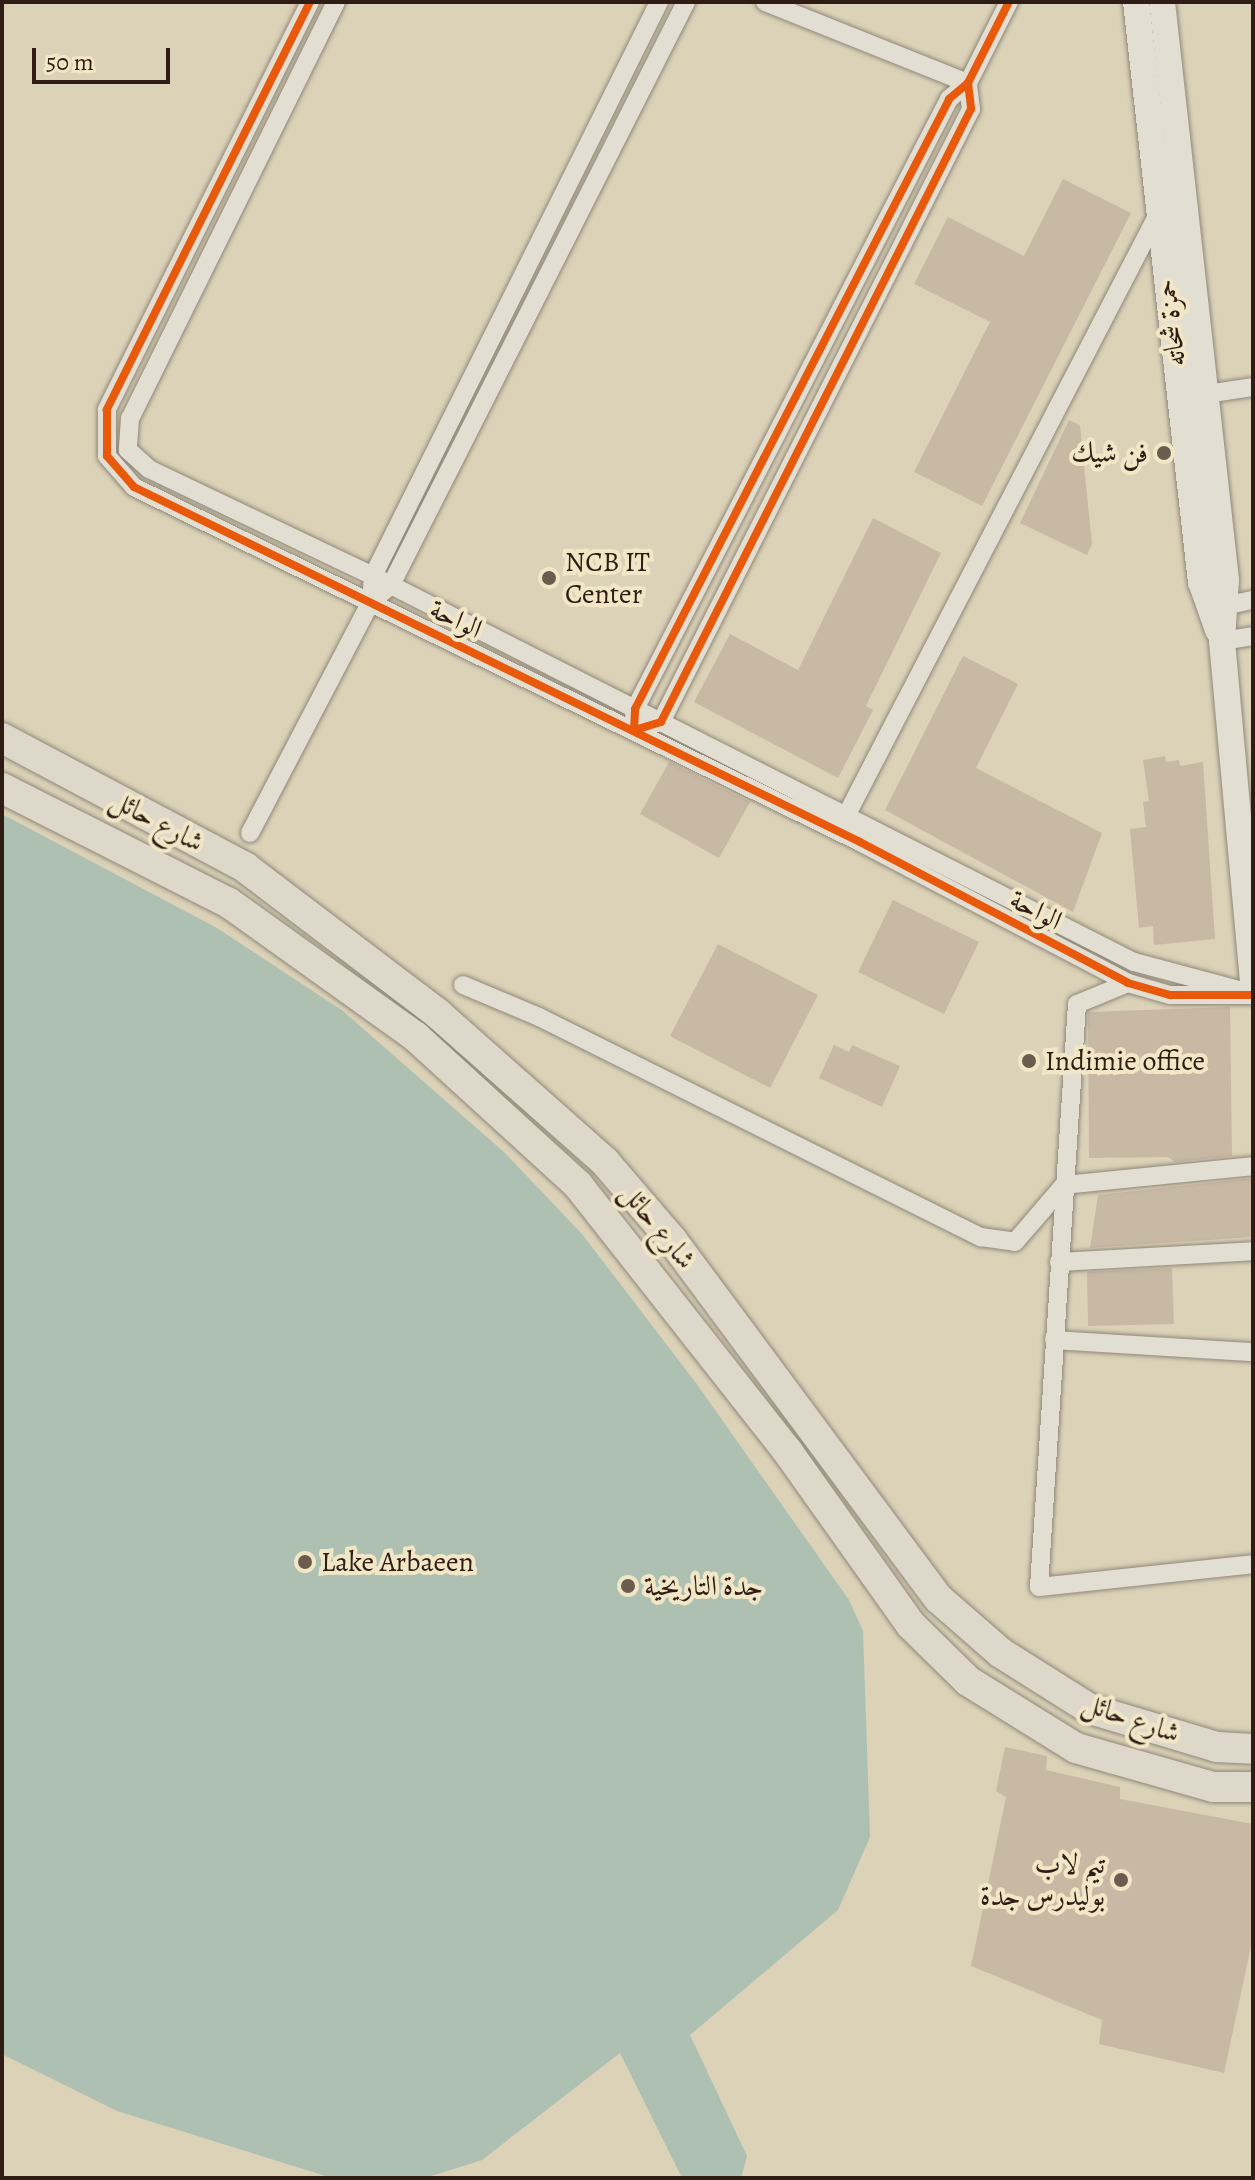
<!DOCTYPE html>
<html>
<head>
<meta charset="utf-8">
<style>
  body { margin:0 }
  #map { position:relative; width:1255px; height:2180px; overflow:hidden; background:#dbd2b8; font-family:Alegreya,Amiri,serif }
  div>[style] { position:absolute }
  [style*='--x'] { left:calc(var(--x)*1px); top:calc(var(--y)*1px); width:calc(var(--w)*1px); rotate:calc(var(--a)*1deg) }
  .water>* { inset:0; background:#aec0b2 }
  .building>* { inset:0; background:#c8b9a5 }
  .roads { filter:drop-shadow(0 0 2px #908879) drop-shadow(0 0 2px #908879) }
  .minor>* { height:18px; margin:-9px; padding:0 9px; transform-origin:9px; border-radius:9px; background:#e2ded1 }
  .secondary>* { height:26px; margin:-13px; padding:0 13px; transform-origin:13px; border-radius:13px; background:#e2ded1 }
  .primary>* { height:30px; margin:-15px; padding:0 15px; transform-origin:15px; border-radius:15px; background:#ddd8c9 }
  .cycleway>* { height:8px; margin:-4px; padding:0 4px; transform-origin:4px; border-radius:4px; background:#e8590c }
  .dots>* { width:22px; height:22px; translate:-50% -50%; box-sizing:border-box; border:4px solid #f1e7c7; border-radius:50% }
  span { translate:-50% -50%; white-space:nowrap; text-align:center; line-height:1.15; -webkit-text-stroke:8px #f1e7c7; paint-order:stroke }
  .street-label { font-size:28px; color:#2e1c15 }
  .poi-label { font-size:28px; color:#2e1c15 }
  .right { translate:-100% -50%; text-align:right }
  .left { translate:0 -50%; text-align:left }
  .frame { position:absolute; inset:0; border:4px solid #2e1c15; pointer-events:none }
  .scale { position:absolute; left:32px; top:48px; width:138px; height:36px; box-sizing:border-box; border:4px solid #2e1c15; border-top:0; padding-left:10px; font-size:24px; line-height:28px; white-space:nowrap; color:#2e1c15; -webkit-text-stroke:6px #f1e7c7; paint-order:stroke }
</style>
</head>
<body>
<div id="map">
  <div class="water">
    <i style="clip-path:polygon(2px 814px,217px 928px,343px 1011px,505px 1153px,582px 1234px,696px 1383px,849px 1600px,863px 1631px,870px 1837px,838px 1910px,690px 2035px,747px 2156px,741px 2178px,682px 2178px,620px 2053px,482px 2160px,425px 2178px,332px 2178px,117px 2111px,2px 2054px)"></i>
  </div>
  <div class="building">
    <i style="clip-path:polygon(1063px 179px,1131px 213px,982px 506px,914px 472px,990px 322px,914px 284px,948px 217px,1024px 256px)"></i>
    <i style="clip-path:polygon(1069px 420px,1080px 425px,1092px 544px,1087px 555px,1020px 523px)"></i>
    <i style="clip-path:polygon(873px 518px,941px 553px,866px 706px,873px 710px,838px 778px,694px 702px,730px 634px,798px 670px)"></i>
    <i style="clip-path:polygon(963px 656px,1018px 684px,976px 768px,1102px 833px,1073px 912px,885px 810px)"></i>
    <i style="clip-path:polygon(1165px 756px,1166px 762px,1179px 760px,1180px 766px,1203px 762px,1215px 939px,1154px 945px,1153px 926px,1139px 928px,1130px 829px,1146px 827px,1143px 802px,1149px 801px,1143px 760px)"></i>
    <i style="clip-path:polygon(669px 762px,750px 802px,719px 858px,640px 814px)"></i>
    <i style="clip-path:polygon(893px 900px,979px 942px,944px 1014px,858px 972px)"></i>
    <i style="clip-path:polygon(718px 944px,818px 995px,770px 1088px,670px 1036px)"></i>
    <i style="clip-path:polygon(1230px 1007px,1232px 1156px,1175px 1162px,1168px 1157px,1089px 1158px,1088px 1012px)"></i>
    <i style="clip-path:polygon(834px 1045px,849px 1052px,852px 1045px,900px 1066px,882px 1107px,819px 1078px)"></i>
    <i style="clip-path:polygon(1253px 1178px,1253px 1237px,1090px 1248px,1098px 1195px)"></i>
    <i style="clip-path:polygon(1172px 1268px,1174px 1324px,1088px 1326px,1087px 1272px)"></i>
    <i style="clip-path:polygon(1005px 1747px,1047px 1756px,1046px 1770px,1120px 1787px,1120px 1799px,1253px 1824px,1253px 1937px,1224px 2073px,1099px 2044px,1102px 2020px,971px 1966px,1006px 1797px,996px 1791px)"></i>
  </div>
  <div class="roads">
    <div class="minor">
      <i style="--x:310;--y:2;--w:456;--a:116.5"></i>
      <i style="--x:107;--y:410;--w:46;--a:90"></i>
      <i style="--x:107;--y:456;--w:41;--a:48.9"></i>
      <i style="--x:134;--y:487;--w:808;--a:26.06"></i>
      <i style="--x:860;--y:842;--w:303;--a:27.7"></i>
      <i style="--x:1128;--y:983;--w:44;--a:15.9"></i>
      <i style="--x:1170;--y:995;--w:83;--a:0"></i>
      <i style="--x:336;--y:2;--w:464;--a:116.3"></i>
      <i style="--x:130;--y:418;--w:32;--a:94"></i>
      <i style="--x:128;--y:450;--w:28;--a:42"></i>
      <i style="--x:149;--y:469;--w:248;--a:25.5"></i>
      <i style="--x:373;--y:576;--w:853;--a:26.9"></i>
      <i style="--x:1134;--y:962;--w:117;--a:14.9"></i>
      <i style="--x:765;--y:2;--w:219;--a:21.8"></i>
      <i style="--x:1206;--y:394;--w:48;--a:-8.5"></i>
      <i style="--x:372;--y:588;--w:12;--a:-85"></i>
      <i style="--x:373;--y:576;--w:641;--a:-63.51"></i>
      <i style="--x:383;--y:592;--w:11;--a:-41"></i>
      <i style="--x:391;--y:585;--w:653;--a:-63.16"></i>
      <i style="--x:1224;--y:606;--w:30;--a:-12"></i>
      <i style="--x:1222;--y:641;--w:31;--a:-9"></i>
      <i style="--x:634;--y:720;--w:11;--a:-85"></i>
      <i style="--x:635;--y:709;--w:686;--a:-62.76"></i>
      <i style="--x:949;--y:99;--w:25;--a:-40"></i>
      <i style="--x:968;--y:83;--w:91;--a:-63.2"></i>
      <i style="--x:649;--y:725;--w:12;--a:-14"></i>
      <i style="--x:661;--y:722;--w:687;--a:-63.17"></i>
      <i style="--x:971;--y:109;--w:26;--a:-97"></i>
      <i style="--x:846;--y:816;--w:678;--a:-62.6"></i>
      <i style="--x:250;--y:833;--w:261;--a:-62.4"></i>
      <i style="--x:1128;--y:983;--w:55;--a:157.6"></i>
      <i style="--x:1077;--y:1004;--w:584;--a:93.73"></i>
      <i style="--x:1039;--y:1587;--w:215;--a:-6.1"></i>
      <i style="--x:463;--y:985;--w:82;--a:22.8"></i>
      <i style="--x:539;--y:1017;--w:494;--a:26.5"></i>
      <i style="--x:981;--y:1237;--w:34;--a:8"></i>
      <i style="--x:1015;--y:1242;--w:75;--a:-49.3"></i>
      <i style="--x:1064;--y:1185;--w:190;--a:-5.7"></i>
      <i style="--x:1059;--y:1262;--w:194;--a:-3.2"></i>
      <i style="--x:1054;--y:1340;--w:199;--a:3.5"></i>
    </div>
    <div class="secondary">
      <i style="--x:1136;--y:2;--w:584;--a:83.61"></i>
      <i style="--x:1201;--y:582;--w:51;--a:70.5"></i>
      <i style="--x:1162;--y:2;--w:582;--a:83.68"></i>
      <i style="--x:1226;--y:580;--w:61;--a:93.8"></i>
      <i style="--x:1222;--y:641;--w:343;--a:84.8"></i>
    </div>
    <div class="primary">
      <i style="--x:2;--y:738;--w:276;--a:28"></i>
      <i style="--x:246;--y:868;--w:241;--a:37.2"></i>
      <i style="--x:438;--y:1014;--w:223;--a:41.5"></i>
      <i style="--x:605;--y:1162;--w:103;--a:49.3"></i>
      <i style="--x:672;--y:1240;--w:447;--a:53.4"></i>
      <i style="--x:939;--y:1599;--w:82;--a:41.1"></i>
      <i style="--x:1001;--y:1653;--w:105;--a:32.2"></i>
      <i style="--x:1090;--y:1709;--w:133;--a:16.7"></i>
      <i style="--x:1217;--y:1747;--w:36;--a:3"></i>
      <i style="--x:2;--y:788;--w:254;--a:26.9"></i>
      <i style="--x:229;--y:903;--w:230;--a:35.6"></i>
      <i style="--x:416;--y:1037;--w:219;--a:42.4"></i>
      <i style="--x:578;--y:1185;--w:340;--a:51.8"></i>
      <i style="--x:788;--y:1452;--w:212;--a:54.6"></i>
      <i style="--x:911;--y:1625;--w:80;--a:44.5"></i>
      <i style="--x:968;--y:1681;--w:127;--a:31.8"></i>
      <i style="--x:1076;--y:1748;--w:142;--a:15.9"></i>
      <i style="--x:1213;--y:1787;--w:40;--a:0"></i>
    </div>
  </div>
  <div class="cycleway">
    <i style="--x:310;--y:2;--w:456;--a:116.5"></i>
    <i style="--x:107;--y:410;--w:46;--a:90"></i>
    <i style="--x:107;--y:456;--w:41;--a:48.9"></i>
    <i style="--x:134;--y:487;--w:808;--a:26.06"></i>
    <i style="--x:860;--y:842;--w:303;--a:27.7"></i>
    <i style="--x:1128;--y:983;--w:44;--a:15.9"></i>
    <i style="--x:1170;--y:995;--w:83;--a:0"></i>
    <i style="--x:968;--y:83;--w:26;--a:83"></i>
    <i style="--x:971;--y:109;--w:687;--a:116.83"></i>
    <i style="--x:661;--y:722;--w:28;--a:163"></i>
    <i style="--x:634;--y:730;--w:21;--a:-87"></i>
    <i style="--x:635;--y:709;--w:282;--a:-62.8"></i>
    <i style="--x:764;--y:458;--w:404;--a:-62.7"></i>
    <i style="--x:949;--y:99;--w:25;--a:-40"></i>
    <i style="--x:968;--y:83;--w:91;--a:-63.2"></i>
  </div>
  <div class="dots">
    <i style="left:1164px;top:453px;background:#6b5c4e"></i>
    <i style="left:549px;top:578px;background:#6b5c4e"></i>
    <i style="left:1029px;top:1061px;background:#6b5c4e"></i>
    <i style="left:305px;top:1562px;background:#6b5c4e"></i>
    <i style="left:628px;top:1586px;background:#6b5c4e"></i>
    <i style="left:1121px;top:1880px;background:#6b5c4e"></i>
  </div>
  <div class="street-label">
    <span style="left:1171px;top:323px;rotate:-97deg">حمزة شحاته</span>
    <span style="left:456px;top:619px;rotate:26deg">الواحة</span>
    <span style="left:157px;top:821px;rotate:28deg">شارع حائل</span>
    <span style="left:1036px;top:910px;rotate:28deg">الواحة</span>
    <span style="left:658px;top:1226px;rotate:51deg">شارع حائل</span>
    <span style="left:1131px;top:1718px;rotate:19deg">شارع حائل</span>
  </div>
  <div class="poi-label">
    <span class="right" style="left:1148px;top:453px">فن شيك</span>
    <span class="left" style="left:565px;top:578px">NCB IT<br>Center</span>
    <span class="left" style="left:1045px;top:1061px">Indimie office</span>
    <span class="left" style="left:321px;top:1562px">Lake Arbaeen</span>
    <span class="left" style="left:644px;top:1586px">جدة التاريخية</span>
    <span class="right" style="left:1105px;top:1880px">تيم لاب<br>بوليدرس جدة</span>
  </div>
  <div class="frame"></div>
  <div class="scale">50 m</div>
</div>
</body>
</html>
